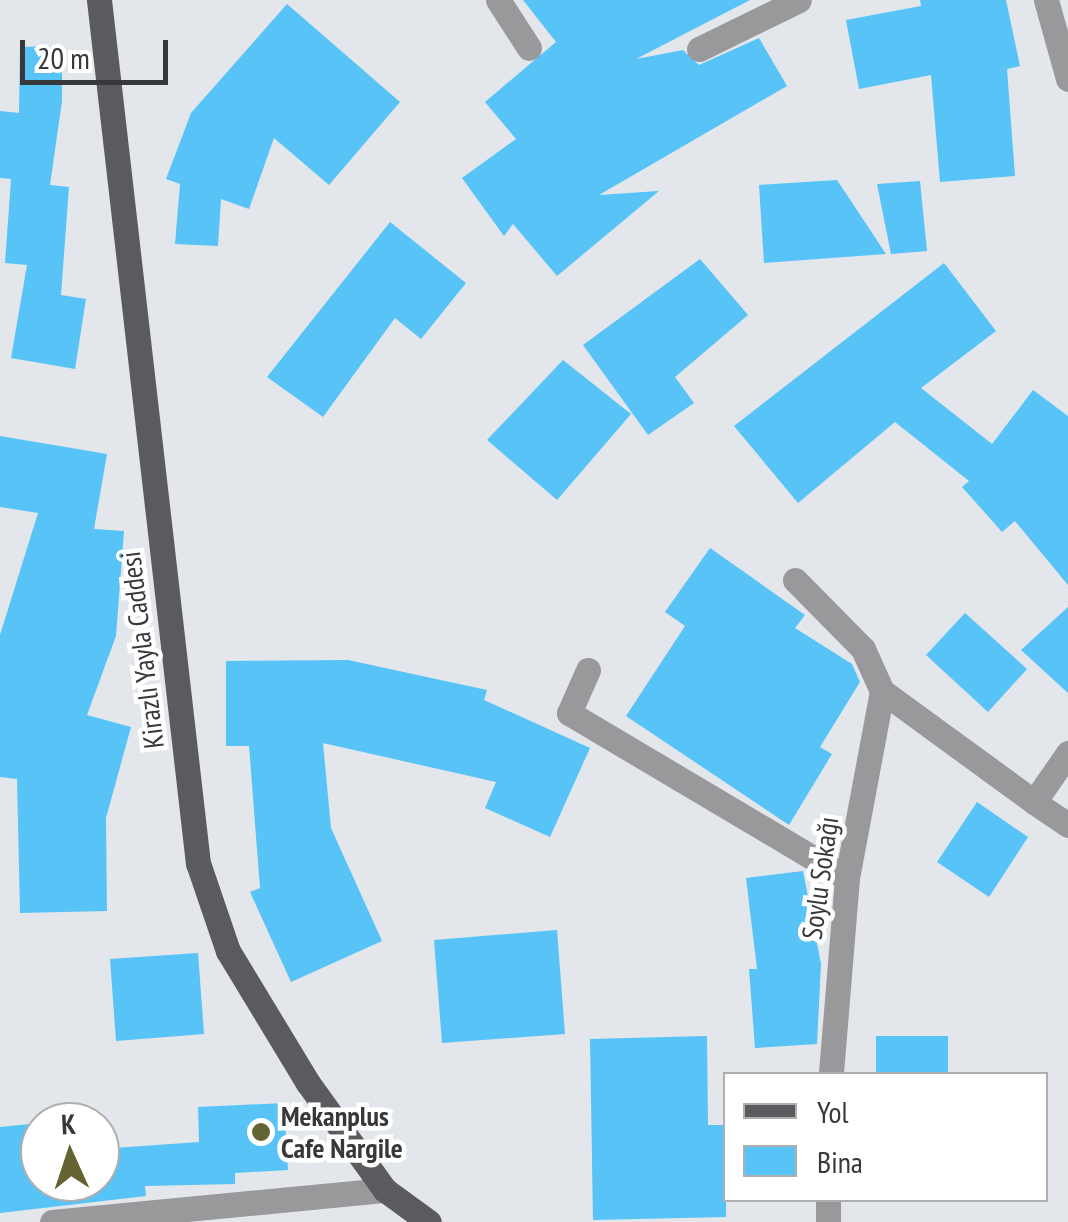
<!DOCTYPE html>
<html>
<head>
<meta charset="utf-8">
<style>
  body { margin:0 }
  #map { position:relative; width:1068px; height:1222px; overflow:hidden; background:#e3e6eb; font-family:"PT Sans Narrow",sans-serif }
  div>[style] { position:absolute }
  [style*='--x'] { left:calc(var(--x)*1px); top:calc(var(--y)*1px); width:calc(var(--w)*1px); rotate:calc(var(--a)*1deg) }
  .building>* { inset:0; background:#57c3f7 }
  .minor>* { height:25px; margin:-12.5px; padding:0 12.5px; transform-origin:12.5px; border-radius:12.5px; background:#99999b }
  .major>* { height:25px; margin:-12.5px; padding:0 12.5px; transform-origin:12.5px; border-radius:12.5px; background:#5b5a5e }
  .dots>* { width:28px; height:28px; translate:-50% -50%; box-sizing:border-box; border:5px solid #fff; border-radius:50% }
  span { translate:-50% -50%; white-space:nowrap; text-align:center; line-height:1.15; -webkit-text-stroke:9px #fff; paint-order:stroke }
  .street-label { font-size:28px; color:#37383a }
  .poi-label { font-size:28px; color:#37383a; font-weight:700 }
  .left { translate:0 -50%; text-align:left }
  .legend { position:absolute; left:723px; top:1072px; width:325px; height:130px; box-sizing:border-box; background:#fff; border:2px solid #afafb0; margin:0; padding:12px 18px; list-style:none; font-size:30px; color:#37383a }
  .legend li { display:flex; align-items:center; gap:20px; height:50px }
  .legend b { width:50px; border:2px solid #afafb0 }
  .north { position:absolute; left:20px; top:1102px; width:100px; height:100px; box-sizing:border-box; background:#fff; border:2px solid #afafb0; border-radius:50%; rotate:357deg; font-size:28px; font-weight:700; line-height:40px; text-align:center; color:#37383a }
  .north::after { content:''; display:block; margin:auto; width:35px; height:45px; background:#636431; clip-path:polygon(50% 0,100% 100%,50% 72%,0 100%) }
  .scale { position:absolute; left:20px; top:40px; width:148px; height:45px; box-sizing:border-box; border:5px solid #37383a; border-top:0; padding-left:12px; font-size:30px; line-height:35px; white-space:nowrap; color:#37383a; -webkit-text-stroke:8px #fff; paint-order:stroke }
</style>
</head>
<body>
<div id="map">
  <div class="building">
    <i style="clip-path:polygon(523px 0,750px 0,636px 59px,683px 50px,699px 65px,759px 38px,787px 86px,599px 195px,659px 191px,557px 276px,513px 224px,504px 236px,462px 178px,516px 139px,485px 102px,556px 42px)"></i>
    <i style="clip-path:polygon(920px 0,1006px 0,1020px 66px,1007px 69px,1015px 176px,940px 182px,931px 75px,859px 89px,846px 20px,921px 6px)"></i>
    <i style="clip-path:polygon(287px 4px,400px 102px,329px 185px,274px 138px,249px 209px,221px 199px,218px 246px,175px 244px,180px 184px,166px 179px,191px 113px)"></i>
    <i style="clip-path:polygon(62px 46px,62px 101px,50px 185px,69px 187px,61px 295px,86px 299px,75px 369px,11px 358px,27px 265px,5px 263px,11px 179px,0 178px,0 111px,19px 113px,20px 47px)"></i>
    <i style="clip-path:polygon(837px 180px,886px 254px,764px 263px,759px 185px)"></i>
    <i style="clip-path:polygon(920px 181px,927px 251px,891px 254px,877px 184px)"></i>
    <i style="clip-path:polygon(390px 222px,466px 283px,421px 339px,395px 318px,323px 417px,267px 377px)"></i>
    <i style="clip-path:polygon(700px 259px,748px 315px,675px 377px,694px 403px,648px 435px,583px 345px)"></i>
    <i style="clip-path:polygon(944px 263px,996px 331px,921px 388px,992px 444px,1033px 390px,1068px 416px,1068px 585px,1015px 521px,1002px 532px,962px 487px,969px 481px,895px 422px,798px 503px,734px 426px)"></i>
    <i style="clip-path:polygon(563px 360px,631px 414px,557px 500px,487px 440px)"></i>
    <i style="clip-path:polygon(0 436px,107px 454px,94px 529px,124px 531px,116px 636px,87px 715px,131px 727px,106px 818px,107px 911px,20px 913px,17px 779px,0 777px,0 635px,38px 513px,0 507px)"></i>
    <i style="clip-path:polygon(710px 548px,805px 615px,795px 628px,852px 664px,860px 682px,820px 747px,832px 754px,789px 825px,626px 716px,685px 626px,665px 612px)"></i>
    <i style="clip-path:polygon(1068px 607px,1068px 693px,1021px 650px)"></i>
    <i style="clip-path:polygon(965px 613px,1027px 669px,988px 712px,926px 655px)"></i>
    <i style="clip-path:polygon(348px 660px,487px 690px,484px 700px,590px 748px,550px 837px,485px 808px,496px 782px,323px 743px,331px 828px,382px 941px,291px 982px,250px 892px,260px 888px,249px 746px,226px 746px,226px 661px)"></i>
    <i style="clip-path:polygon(977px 802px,1028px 837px,989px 897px,937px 862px)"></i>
    <i style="clip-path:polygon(803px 871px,821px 964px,817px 1044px,755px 1048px,749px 969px,757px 969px,746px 878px)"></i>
    <i style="clip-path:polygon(557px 930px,565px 1034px,442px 1043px,434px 940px)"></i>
    <i style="clip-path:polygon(198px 953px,204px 1034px,116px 1041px,110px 959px)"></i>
    <i style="clip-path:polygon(707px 1036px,708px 1125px,726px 1125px,726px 1217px,593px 1220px,590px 1039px)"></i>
    <i style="clip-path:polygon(876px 1036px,948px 1036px,948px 1074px,876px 1074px)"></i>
    <i style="clip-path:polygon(284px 1103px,288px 1170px,235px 1173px,235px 1184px,145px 1186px,146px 1196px,0 1213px,0 1127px,40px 1123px,40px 1182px,100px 1182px,100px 1149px,199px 1142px,198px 1107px)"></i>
  </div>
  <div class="minor">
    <i style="--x:498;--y:0;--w:57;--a:57.1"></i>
    <i style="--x:1046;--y:0;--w:82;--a:74.4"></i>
    <i style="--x:699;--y:49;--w:111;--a:-26.1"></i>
    <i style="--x:795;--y:580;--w:97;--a:45.4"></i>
    <i style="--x:863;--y:649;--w:46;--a:65.7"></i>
    <i style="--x:882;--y:691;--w:190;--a:100.6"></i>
    <i style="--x:847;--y:878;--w:197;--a:94.7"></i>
    <i style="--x:588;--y:670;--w:47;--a:113.8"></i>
    <i style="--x:569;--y:713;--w:323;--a:30.7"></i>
    <i style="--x:882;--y:691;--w:188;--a:36.1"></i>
    <i style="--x:1034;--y:802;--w:60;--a:-55.2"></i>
    <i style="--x:1034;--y:802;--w:41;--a:34.1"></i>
    <i style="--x:52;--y:1222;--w:335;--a:-5.5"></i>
    <i style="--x:828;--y:1222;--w:22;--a:-90"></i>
  </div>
  <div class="major">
    <i style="--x:99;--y:0;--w:869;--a:83.46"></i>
    <i style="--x:198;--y:863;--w:93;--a:71.2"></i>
    <i style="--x:228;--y:951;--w:154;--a:58.8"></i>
    <i style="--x:308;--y:1083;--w:132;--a:54.3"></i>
    <i style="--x:385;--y:1190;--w:54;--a:36"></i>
  </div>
  <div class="dots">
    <i style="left:261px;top:1132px;background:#636431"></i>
  </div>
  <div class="street-label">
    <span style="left:142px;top:650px;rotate:-97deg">Kirazlı Yayla Caddesi</span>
    <span style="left:820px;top:878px;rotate:-82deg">Soylu Sokağı</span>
  </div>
  <div class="poi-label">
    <span class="left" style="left:281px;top:1132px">Mekanplus<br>Cafe Nargile</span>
  </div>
  <ul class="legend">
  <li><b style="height:12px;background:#5b5a5e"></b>Yol</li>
  <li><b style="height:28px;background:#57c3f7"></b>Bina</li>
  </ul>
  <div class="north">K</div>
  <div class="scale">20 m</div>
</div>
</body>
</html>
